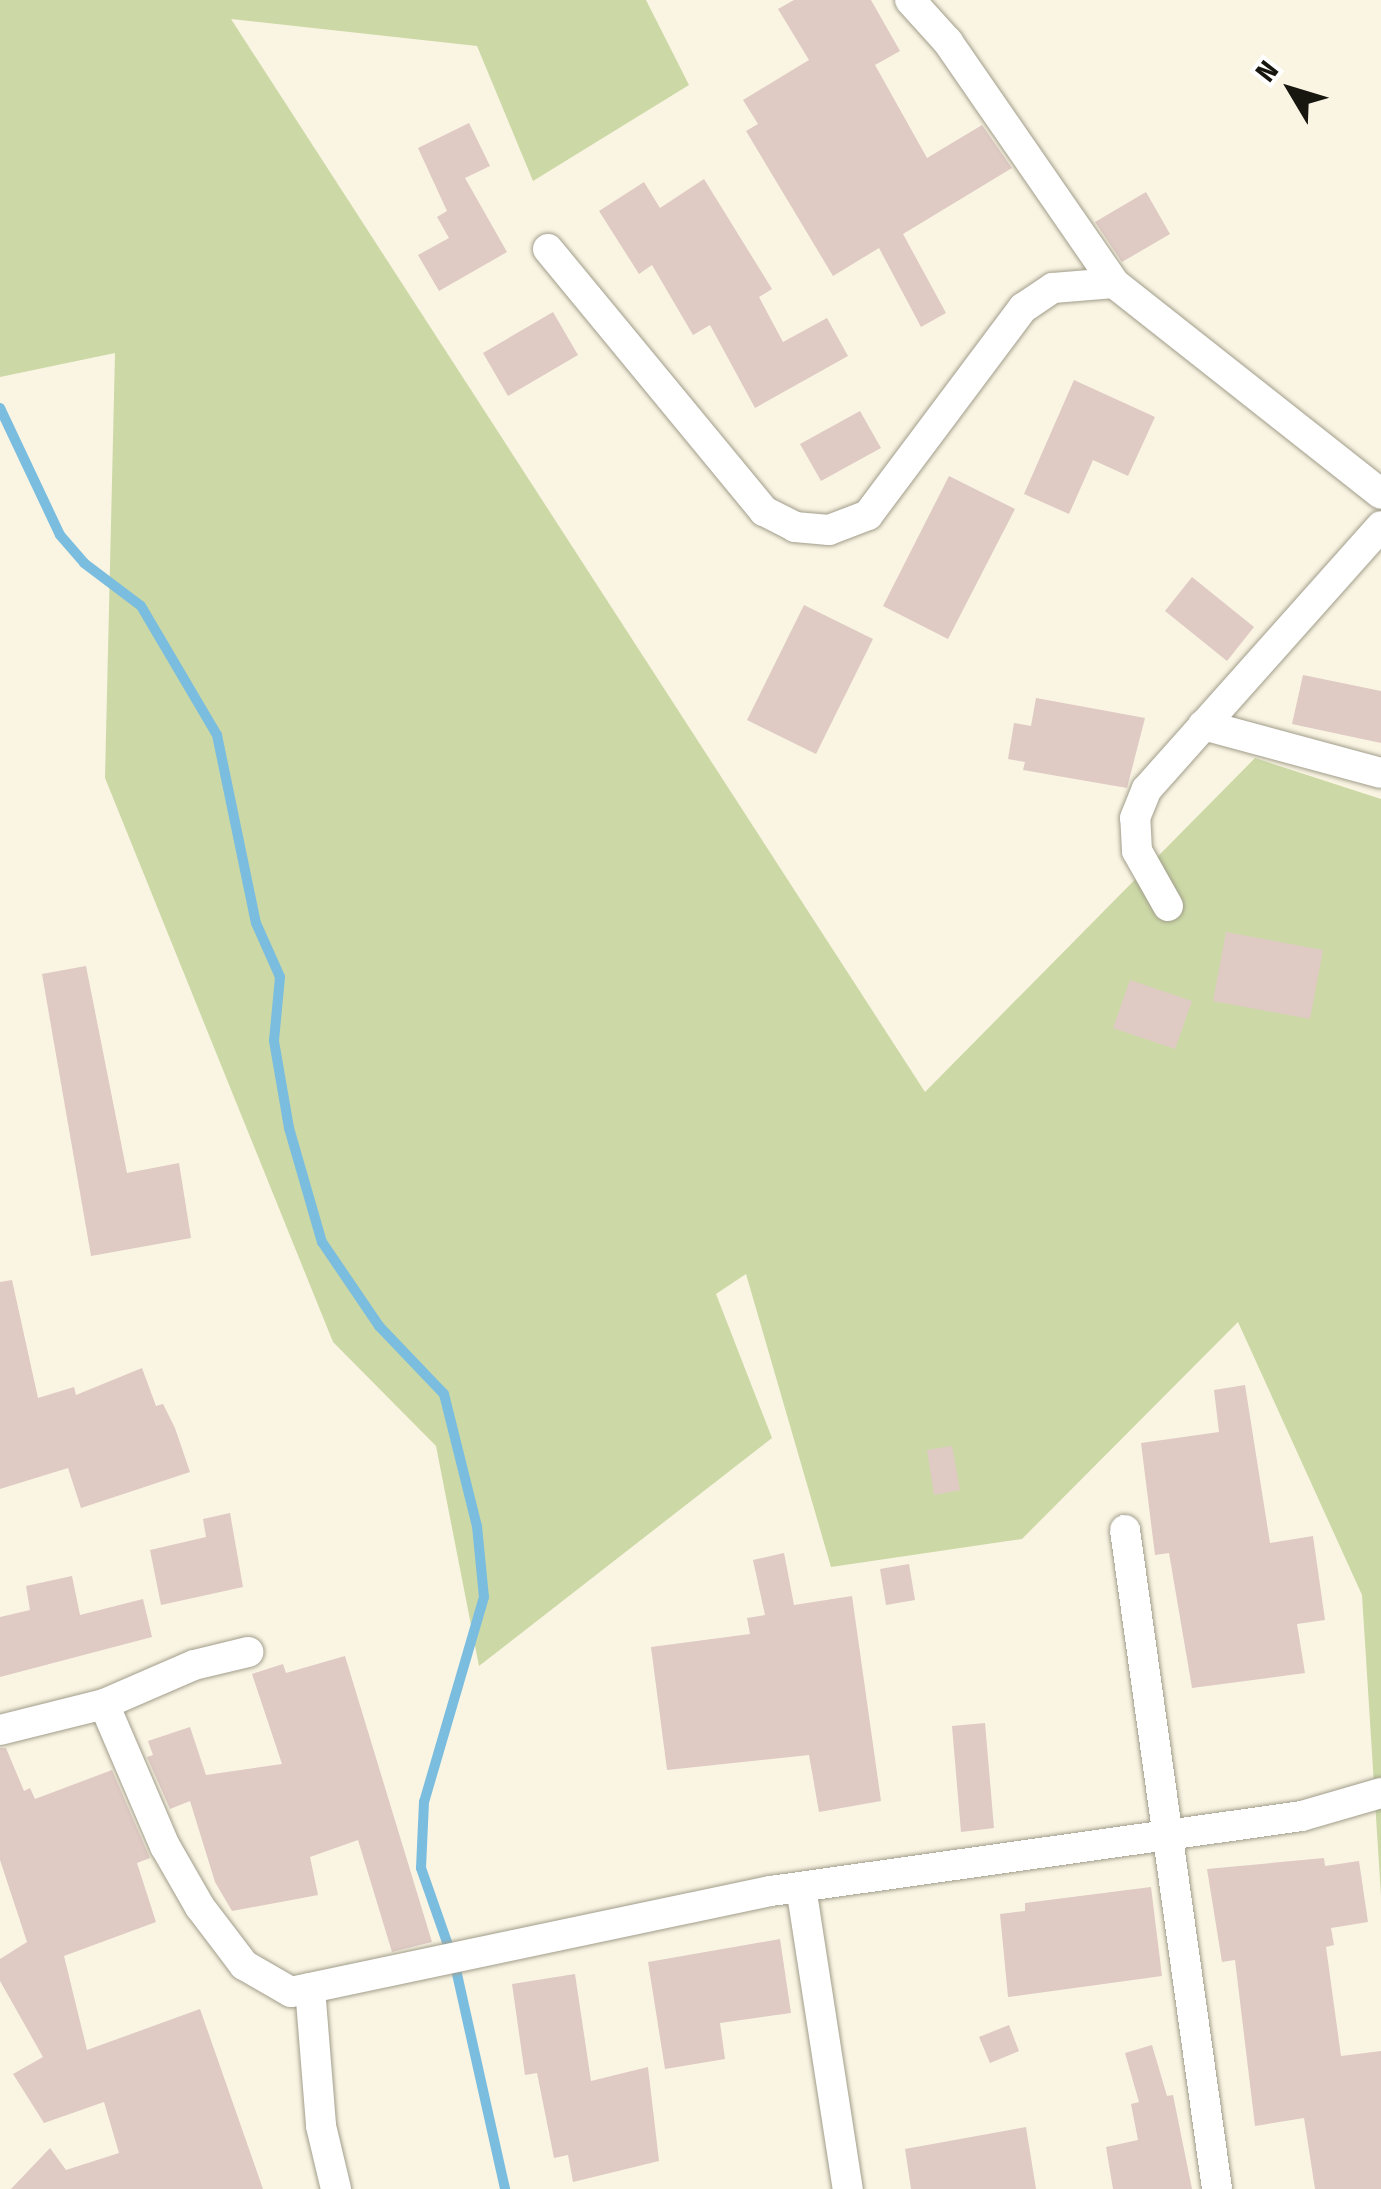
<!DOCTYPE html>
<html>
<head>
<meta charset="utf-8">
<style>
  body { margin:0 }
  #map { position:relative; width:1381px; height:2189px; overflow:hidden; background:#faf5e3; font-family:"Fira Sans Condensed",sans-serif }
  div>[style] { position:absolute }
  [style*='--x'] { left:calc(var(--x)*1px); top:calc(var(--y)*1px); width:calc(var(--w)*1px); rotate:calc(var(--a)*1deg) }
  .green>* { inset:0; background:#ccd9a6 }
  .stream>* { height:10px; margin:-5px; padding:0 5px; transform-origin:5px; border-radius:5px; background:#7bbddf }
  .building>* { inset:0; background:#dfcac4 }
  .roads { filter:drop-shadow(0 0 2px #a19d8b) drop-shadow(0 0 2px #a19d8b) }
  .street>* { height:30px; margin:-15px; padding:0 15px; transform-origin:15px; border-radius:15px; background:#fff }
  span { translate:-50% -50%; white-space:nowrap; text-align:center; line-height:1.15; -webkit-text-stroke:8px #fff; paint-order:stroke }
  .north { position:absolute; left:1241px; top:40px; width:100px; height:100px; -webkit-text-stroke:8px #fff; paint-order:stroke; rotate:308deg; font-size:28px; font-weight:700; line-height:40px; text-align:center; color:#17160f }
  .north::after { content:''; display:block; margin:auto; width:35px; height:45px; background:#17160f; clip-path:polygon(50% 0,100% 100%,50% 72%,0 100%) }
</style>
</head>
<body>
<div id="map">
  <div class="green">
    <i style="clip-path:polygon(0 0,646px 0,689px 85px,533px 181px,477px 46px,231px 19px,925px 1092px,1255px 758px,1381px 799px,1381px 1896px,1362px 1595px,1238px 1322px,1022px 1539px,831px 1567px,746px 1274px,716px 1294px,772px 1438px,479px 1666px,436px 1446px,333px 1342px,105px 778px,115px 353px,0 377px)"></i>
  </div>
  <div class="stream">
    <i style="--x:0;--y:408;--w:140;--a:64.7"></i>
    <i style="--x:60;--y:535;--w:37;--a:49"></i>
    <i style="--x:84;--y:563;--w:71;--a:37"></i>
    <i style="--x:141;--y:606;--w:150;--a:59.5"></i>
    <i style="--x:217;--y:735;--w:192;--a:78.3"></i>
    <i style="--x:256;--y:923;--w:59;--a:66"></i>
    <i style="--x:280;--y:977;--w:64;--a:95.4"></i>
    <i style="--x:274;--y:1041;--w:88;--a:80.2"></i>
    <i style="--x:289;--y:1128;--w:119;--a:73.9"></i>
    <i style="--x:322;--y:1242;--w:102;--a:55.8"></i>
    <i style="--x:379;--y:1326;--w:94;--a:46.3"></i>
    <i style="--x:444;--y:1394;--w:136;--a:76"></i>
    <i style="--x:477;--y:1526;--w:71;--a:84.4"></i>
    <i style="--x:484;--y:1597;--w:214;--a:106.3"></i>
    <i style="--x:424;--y:1802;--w:66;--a:92.6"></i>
    <i style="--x:421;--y:1868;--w:103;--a:70.7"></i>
    <i style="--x:455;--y:1965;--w:230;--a:77.4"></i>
  </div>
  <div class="building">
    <i style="clip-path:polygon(794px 0,871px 0,900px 51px,875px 65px,927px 158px,982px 125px,1012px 168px,903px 234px,946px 313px,921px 327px,879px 248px,833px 276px,746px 131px,758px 124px,743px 100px,809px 60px,778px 9px)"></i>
    <i style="clip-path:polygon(469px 123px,490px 166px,465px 178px,507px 252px,439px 291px,418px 255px,449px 238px,437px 217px,447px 211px,418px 148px)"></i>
    <i style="clip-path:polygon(704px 179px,772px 289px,759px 297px,783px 342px,827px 318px,848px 356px,755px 408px,710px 325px,693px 335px,652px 265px,639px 274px,599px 211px,644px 182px,660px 208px)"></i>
    <i style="clip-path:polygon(1146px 192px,1170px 234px,1122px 262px,1095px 222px)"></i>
    <i style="clip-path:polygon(553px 312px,578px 355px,508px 396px,483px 353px)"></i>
    <i style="clip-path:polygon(1074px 380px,1155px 417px,1128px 476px,1093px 460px,1069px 514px,1024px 494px)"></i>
    <i style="clip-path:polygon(860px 411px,881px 448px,821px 481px,800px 444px)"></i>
    <i style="clip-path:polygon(949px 476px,1015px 509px,948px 639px,883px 606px)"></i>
    <i style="clip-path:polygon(1192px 577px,1254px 627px,1227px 661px,1165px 611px)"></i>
    <i style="clip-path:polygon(804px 605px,873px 639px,816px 754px,747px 720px)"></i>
    <i style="clip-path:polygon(1303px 675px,1381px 691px,1381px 743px,1292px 724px)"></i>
    <i style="clip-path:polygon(1036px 698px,1145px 718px,1127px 788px,1023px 770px,1025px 762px,1008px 759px,1014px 723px,1031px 726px)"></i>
    <i style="clip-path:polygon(1226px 932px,1323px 950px,1310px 1019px,1213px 1001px)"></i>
    <i style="clip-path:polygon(86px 966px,127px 1173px,179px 1163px,191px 1238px,91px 1256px,42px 974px)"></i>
    <i style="clip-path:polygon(1130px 980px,1192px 1001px,1175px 1049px,1113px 1028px)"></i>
    <i style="clip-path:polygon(12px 1280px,38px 1398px,74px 1387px,76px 1395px,142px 1368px,156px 1406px,163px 1404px,175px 1428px,190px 1472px,81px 1508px,68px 1468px,0 1489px,0 1282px)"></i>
    <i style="clip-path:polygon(1245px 1385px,1270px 1543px,1313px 1536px,1325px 1620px,1297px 1624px,1305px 1673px,1192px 1688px,1169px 1553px,1155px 1555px,1141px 1443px,1219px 1432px,1214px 1390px)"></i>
    <i style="clip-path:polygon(952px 1446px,960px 1490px,934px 1495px,927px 1450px)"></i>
    <i style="clip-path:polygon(230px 1513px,243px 1587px,161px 1605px,150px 1550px,206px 1537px,203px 1519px)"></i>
    <i style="clip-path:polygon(784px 1553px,794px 1605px,852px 1596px,881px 1801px,819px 1812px,809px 1755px,667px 1770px,651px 1647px,750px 1634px,747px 1618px,765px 1615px,753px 1560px)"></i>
    <i style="clip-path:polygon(909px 1564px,915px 1600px,886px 1605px,880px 1569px)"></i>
    <i style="clip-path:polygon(72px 1576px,80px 1615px,143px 1599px,152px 1637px,0 1677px,0 1617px,30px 1610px,26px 1586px)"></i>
    <i style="clip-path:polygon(345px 1656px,432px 1942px,392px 1952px,358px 1840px,310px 1857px,318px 1895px,232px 1911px,215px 1882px,190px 1801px,170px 1809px,147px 1757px,153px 1755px,148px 1741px,190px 1727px,206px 1775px,282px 1764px,252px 1674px,283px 1664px,286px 1673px)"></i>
    <i style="clip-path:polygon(985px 1723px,994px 1828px,961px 1832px,952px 1726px)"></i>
    <i style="clip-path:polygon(0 1748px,6px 1748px,24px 1791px,30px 1788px,35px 1799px,112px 1770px,150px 1858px,137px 1863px,156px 1922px,64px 1956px,87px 2050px,200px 2009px,263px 2189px,11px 2189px,50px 2148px,66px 2170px,119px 2153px,104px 2102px,44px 2123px,13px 2074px,43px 2057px,0 1981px,0 1959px,27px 1942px,0 1860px)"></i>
    <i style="clip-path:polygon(1324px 1858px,1325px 1866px,1359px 1861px,1368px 1922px,1331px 1928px,1334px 1945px,1326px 1947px,1341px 2056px,1381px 2051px,1381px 2189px,1315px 2189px,1304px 2118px,1255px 2126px,1235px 1960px,1222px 1962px,1207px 1869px)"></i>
    <i style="clip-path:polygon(1151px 1887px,1162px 1976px,1008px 1997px,1000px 1914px,1025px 1911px,1025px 1903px)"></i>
    <i style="clip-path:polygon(780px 1939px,791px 2013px,720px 2023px,725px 2059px,665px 2069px,648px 1962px)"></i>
    <i style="clip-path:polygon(575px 1974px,591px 2081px,648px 2067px,659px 2161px,573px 2182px,568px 2155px,554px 2158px,537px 2073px,525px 2075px,512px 1984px)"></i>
    <i style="clip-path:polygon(1009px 2025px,1019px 2051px,990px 2063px,979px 2037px)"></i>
    <i style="clip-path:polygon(1152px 2045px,1167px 2096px,1173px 2095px,1192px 2189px,1113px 2189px,1106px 2147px,1138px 2140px,1131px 2104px,1139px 2102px,1125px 2053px)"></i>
    <i style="clip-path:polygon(1026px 2127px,1036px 2189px,911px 2189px,905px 2149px)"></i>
  </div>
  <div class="roads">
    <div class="street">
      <i style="--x:910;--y:0;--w:57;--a:47.9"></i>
      <i style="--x:948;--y:42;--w:293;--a:55.4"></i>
      <i style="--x:1114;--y:283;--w:340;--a:38.3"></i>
      <i style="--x:548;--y:249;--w:340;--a:50.5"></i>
      <i style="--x:764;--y:511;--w:35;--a:27"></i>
      <i style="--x:795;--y:527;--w:34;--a:5"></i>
      <i style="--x:829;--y:530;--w:42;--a:-21"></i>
      <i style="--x:868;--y:515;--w:259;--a:-53.2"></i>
      <i style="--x:1023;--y:308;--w:36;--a:-34"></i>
      <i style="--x:1053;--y:288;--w:61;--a:-4.7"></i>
      <i style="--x:1203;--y:725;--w:184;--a:15.1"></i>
      <i style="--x:1168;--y:906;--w:63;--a:-119.4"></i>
      <i style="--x:1137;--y:851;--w:33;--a:-93"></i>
      <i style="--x:1135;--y:818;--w:31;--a:-68"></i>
      <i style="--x:1147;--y:789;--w:352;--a:-48.3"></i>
      <i style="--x:1125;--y:1530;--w:665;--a:82.05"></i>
      <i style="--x:104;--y:1704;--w:155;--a:66.8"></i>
      <i style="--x:165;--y:1846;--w:70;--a:60.2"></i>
      <i style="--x:200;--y:1907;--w:73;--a:52.8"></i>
      <i style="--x:244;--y:1965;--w:54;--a:29.9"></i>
      <i style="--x:291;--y:1992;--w:491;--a:-11.9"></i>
      <i style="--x:771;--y:1891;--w:536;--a:-8.04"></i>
      <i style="--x:1302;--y:1816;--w:82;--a:-16.2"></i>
      <i style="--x:0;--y:1730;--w:107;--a:-14"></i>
      <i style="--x:104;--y:1704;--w:98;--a:-23.4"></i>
      <i style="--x:194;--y:1665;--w:56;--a:-13.5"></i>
      <i style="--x:801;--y:1887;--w:306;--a:81.2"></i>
      <i style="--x:310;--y:1988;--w:138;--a:85.4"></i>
      <i style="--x:321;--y:2126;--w:65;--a:76.6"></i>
    </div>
  </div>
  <div class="north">N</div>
</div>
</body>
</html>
